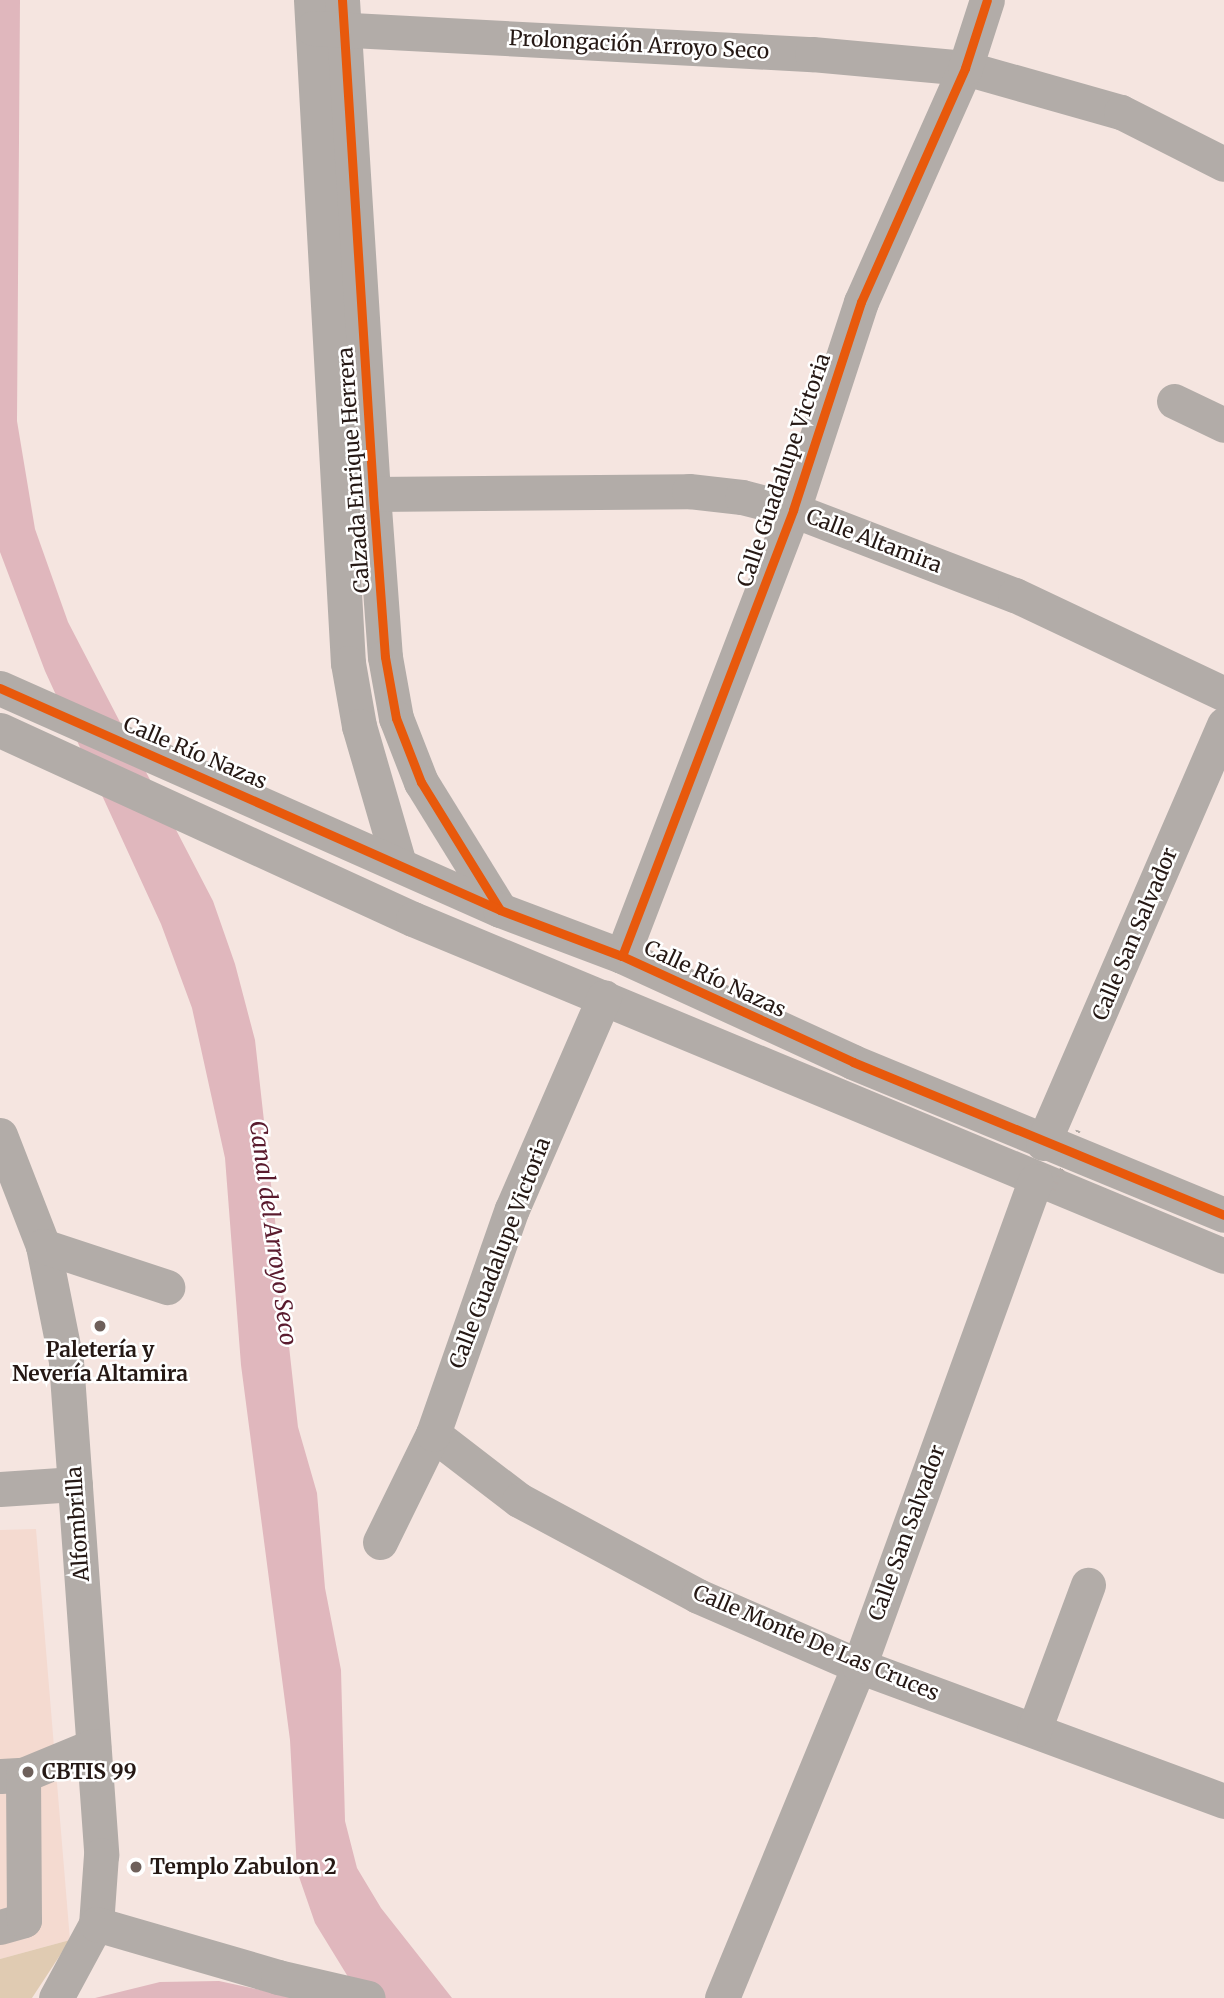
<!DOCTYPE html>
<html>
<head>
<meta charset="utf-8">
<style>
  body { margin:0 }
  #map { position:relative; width:1224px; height:1998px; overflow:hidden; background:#f5e5e0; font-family:Merriweather,serif }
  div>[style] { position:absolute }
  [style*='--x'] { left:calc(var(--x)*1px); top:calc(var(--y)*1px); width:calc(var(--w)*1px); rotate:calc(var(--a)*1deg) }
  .built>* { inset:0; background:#f4dad0 }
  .green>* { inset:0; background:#e0cbb2 }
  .water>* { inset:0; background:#e0b7bd }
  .minor>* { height:35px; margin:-17.5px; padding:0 17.5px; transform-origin:17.5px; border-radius:17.5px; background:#b2aca8 }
  .path-bridge>* { height:4.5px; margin-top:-2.25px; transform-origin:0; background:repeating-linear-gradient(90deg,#b3aba7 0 2px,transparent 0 7px) }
  .cycleway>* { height:9px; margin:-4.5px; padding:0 4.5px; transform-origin:4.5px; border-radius:4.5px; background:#e8590c }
  .dots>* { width:19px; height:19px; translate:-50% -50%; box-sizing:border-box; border:4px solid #fff; border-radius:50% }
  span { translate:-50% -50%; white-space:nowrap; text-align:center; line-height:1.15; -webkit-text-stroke:5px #fff; paint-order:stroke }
  .street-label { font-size:21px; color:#251814 }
  .poi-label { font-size:21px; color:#251814; font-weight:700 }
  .left { translate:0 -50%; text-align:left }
  .water-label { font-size:23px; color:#5a1b2e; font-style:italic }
</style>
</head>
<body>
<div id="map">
  <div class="built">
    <i style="clip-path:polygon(36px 1529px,70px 1940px,0 1959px,0 1530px)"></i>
  </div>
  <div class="green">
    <i style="clip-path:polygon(70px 1940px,32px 1998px,0 1998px,0 1959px)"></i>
  </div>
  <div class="water">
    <i style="clip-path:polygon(0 0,20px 0,17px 421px,35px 529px,68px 622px,213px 901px,235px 964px,255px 1040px,298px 1427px,317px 1493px,325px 1588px,341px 1670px,345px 1821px,357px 1868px,381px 1908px,452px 1998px,361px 1998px,315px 1923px,297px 1871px,290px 1740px,241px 1365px,225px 1158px,192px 1008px,161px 924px,45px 671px,0 552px)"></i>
    <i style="clip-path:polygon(219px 1981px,298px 1998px,95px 1998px,160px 1982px)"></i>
  </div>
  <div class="minor">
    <i style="--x:311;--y:0;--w:664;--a:86.81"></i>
    <i style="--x:348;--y:663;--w:64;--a:80.1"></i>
    <i style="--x:359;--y:726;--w:144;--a:73.8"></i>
    <i style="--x:342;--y:0;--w:495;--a:86.4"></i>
    <i style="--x:373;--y:494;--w:163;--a:85.8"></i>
    <i style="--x:385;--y:657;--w:62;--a:79.8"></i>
    <i style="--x:396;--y:718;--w:69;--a:68.7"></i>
    <i style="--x:421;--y:782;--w:150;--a:58.3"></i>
    <i style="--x:313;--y:28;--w:500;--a:3"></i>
    <i style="--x:812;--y:54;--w:154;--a:5.2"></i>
    <i style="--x:965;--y:68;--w:162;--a:15.8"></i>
    <i style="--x:1121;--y:112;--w:115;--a:26.8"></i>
    <i style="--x:1174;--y:401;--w:55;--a:25.6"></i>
    <i style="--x:373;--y:494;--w:316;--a:-0.5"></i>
    <i style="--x:689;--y:491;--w:53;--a:6.5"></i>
    <i style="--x:742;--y:497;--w:53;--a:14.3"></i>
    <i style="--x:793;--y:510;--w:238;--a:21"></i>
    <i style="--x:1015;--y:595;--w:231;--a:25.3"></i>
    <i style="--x:0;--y:688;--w:547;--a:23.94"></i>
    <i style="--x:500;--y:910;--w:130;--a:20.7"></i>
    <i style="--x:622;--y:956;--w:254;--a:24.6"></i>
    <i style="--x:853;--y:1062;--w:401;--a:22.4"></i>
    <i style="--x:0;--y:730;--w:454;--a:24.6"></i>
    <i style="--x:413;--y:919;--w:878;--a:22.56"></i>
    <i style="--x:622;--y:956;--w:478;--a:-69"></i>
    <i style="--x:793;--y:510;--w:219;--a:-71.9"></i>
    <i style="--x:861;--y:302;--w:256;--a:-66"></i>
    <i style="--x:965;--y:68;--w:71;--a:-72.1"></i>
    <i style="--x:0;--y:1135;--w:119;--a:68.8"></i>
    <i style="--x:43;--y:1246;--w:117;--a:78.7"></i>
    <i style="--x:66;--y:1361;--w:495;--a:85.9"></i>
    <i style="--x:101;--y:1855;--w:69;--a:94.1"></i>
    <i style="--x:96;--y:1924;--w:84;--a:118.4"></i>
    <i style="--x:1043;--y:1143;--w:456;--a:-66.6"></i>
    <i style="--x:43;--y:1246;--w:131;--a:18.3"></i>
    <i style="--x:433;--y:1434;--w:108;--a:37.5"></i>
    <i style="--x:519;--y:1500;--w:203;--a:28.2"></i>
    <i style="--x:698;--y:1596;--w:176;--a:23.5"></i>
    <i style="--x:859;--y:1666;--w:389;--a:20.3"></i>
    <i style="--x:0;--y:1489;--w:75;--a:-3.8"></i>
    <i style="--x:380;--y:1542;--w:120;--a:-63.9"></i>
    <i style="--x:433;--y:1434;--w:238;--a:-70.7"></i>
    <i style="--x:512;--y:1209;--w:231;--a:-66.5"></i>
    <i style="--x:1034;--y:1730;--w:155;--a:-69.6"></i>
    <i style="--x:1;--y:1776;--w:22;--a:-3"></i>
    <i style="--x:23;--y:1775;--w:76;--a:-22.5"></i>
    <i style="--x:96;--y:1924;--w:190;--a:16.2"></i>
    <i style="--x:278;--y:1977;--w:92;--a:13.1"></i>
    <i style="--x:0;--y:1927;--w:25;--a:-16"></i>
    <i style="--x:24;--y:1920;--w:145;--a:-90.4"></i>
    <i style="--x:722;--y:1998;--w:359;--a:-67.6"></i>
    <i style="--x:859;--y:1666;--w:516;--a:-70.05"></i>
  </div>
  <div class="path-bridge">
    <i style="--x:1053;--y:1190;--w:65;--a:-67.4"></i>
  </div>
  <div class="cycleway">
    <i style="--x:342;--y:0;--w:495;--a:86.4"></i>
    <i style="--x:373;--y:494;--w:163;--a:85.8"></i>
    <i style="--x:385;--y:657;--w:62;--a:79.8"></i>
    <i style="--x:396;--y:718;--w:69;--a:68.7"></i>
    <i style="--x:421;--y:782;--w:150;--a:58.3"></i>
    <i style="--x:0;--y:688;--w:547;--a:23.94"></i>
    <i style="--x:500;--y:910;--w:130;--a:20.7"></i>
    <i style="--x:622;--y:956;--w:254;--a:24.6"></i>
    <i style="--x:853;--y:1062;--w:401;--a:22.4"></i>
    <i style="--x:622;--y:956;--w:478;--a:-69"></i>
    <i style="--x:793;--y:510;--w:219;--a:-71.9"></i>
    <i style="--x:861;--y:302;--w:256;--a:-66"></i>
    <i style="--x:965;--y:68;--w:71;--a:-72.1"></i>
  </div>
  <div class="dots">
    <i style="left:100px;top:1326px;background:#6e605b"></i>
    <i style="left:28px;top:1772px;background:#6e605b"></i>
    <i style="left:136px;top:1867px;background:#6e605b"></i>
  </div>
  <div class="street-label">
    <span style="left:639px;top:45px;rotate:3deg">Prolongación Arroyo Seco</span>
    <span style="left:354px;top:470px;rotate:-94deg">Calzada Enrique Herrera</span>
    <span style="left:784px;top:470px;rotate:-71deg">Calle Guadalupe Victoria</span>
    <span style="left:874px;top:541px;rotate:21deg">Calle Altamira</span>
    <span style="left:195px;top:753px;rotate:23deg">Calle Río Nazas</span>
    <span style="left:1135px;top:934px;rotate:-67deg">Calle San Salvador</span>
    <span style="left:715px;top:979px;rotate:25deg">Calle Río Nazas</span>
    <span style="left:500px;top:1253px;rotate:-69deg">Calle Guadalupe Victoria</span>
    <span style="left:78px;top:1524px;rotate:-94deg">Alfombrilla</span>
    <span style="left:907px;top:1533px;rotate:-70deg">Calle San Salvador</span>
    <span style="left:816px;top:1643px;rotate:23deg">Calle Monte De Las Cruces</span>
  </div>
  <div class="poi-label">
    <span style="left:100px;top:1362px">Paletería y<br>Nevería Altamira</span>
    <span class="left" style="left:42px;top:1772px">CBTIS 99</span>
    <span class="left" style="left:150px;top:1867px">Templo Zabulon 2</span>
  </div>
  <div class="water-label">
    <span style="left:273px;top:1233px;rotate:82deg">Canal del Arroyo Seco</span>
  </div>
</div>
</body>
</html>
